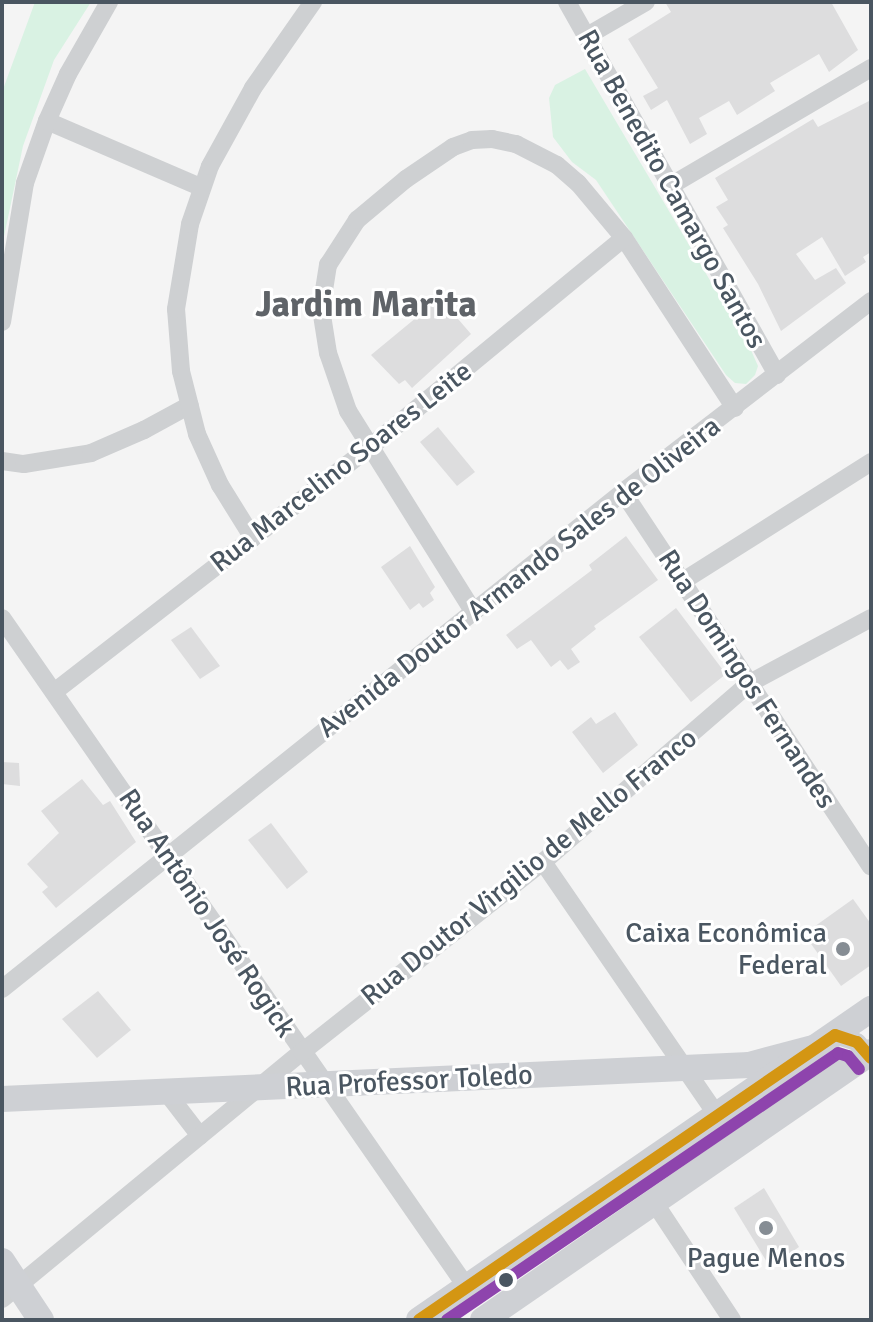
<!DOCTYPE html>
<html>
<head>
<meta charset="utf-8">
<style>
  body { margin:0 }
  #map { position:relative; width:873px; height:1322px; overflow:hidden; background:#f4f4f4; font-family:Signika,sans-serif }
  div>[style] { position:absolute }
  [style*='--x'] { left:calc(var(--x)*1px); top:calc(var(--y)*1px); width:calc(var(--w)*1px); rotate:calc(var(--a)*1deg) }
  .green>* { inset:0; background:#d9f2e3 }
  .building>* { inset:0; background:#ddddde }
  .street>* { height:18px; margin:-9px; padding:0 9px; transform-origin:9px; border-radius:9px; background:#ced0d2 }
  .secondary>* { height:26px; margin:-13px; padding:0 13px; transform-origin:13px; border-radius:13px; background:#ced0d4 }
  .bus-1>* { height:12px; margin:-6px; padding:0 6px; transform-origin:6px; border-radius:6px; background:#d49613 }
  .bus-2>* { height:12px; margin:-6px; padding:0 6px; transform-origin:6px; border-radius:6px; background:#8e44ad }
  .dots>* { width:22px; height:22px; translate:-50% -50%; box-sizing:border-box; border:4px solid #fff; border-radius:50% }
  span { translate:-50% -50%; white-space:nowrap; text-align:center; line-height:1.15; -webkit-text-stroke:6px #fff; paint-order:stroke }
  .street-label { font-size:28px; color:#4a5661 }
  .poi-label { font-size:28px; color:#4a5661 }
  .right { translate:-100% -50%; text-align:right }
  .district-label { font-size:36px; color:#5f6368; font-weight:700 }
  .frame { position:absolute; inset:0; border:4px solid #4a5661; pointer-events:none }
</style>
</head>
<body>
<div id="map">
  <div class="green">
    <i style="clip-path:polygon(35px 2px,91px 2px,54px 60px,23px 146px,2px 246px,2px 92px)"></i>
    <i style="clip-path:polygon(585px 69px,750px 348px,758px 366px,755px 375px,746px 384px,735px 383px,726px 375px,596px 180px,572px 162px,553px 137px,549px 98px,555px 85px)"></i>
  </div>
  <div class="building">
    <i style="clip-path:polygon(665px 2px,831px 2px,858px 50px,829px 72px,819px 54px,770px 83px,775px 91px,737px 115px,729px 101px,699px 118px,707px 134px,690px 144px,667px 100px,651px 110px,643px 96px,658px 88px,628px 39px,671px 12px)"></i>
    <i style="clip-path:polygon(871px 100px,871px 252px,863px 257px,866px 262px,845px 276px,822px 237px,796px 254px,815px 280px,836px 268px,846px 283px,781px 331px,758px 284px,723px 228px,728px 225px,716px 207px,728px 200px,715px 178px,813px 119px,818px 127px)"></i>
    <i style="clip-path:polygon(440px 298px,471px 334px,412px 388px,405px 380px,399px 384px,371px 355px)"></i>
    <i style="clip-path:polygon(438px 427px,475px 472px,457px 486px,420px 442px)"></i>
    <i style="clip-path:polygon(626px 536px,658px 580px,594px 626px,596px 629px,571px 649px,580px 662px,568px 670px,560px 660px,551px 667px,531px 640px,517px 649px,506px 635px,592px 570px,589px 565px)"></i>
    <i style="clip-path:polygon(410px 546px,435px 587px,430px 593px,434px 600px,423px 608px,419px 603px,410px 610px,381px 567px)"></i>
    <i style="clip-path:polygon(676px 608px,726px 674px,691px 702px,639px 637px)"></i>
    <i style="clip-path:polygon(191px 627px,220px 666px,200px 679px,171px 640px)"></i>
    <i style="clip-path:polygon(615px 712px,638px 745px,603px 773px,572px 732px,591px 717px,596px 724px)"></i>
    <i style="clip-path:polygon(2px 762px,19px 763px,20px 786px,2px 784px)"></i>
    <i style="clip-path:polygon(82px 779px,103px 805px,110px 801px,136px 842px,56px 908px,42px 892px,48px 887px,27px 864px,59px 833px,41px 811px)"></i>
    <i style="clip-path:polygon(271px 823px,308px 872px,287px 889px,248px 840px)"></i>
    <i style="clip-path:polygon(853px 899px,871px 924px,871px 965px,841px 986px,804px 934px)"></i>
    <i style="clip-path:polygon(98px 991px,131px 1030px,97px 1058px,62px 1019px)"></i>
    <i style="clip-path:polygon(764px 1188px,799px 1247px,770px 1267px,734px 1208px)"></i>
  </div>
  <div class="street">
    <i style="--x:567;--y:2;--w:428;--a:60.6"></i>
    <i style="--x:587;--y:36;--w:68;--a:-30"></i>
    <i style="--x:47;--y:121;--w:167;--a:23.3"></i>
    <i style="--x:670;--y:186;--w:233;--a:-30.4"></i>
    <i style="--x:2;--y:322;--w:141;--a:-80.6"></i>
    <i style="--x:25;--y:183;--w:66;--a:-70.5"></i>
    <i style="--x:47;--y:121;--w:51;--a:-65.9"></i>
    <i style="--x:68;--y:74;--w:83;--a:-60.3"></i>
    <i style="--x:2;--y:461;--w:22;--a:8"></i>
    <i style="--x:24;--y:464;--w:68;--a:-9.3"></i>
    <i style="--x:91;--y:453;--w:58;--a:-23.5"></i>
    <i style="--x:144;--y:430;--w:52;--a:-28.5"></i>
    <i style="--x:623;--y:492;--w:449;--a:56.5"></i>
    <i style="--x:253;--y:538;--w:62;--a:-121.9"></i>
    <i style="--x:220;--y:485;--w:56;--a:-114.3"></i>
    <i style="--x:197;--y:434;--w:65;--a:-104.3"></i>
    <i style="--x:181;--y:371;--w:62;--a:-94.6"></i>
    <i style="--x:176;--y:309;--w:86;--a:-80.6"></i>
    <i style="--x:190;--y:224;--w:61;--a:-71"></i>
    <i style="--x:210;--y:166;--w:89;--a:-61.1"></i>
    <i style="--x:253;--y:88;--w:105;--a:-55.1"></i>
    <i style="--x:683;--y:581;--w:222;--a:-32.3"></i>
    <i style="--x:473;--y:611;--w:236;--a:-122"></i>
    <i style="--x:348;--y:411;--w:61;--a:-109"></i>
    <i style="--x:328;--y:353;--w:45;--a:-99"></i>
    <i style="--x:321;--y:309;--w:45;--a:-81"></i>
    <i style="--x:328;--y:265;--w:54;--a:-57.2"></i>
    <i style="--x:357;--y:220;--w:64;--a:-39.9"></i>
    <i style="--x:406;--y:179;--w:57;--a:-34.2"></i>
    <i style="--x:453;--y:147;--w:20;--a:-20"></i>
    <i style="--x:472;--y:140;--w:20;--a:-3"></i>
    <i style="--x:492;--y:139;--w:25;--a:12"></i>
    <i style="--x:516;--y:144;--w:46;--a:27.1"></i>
    <i style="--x:557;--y:165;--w:28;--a:41"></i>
    <i style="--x:578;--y:183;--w:72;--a:50.1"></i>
    <i style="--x:624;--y:238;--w:203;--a:56.9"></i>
    <i style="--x:2;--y:618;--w:813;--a:55.22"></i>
    <i style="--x:54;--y:692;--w:398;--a:-37.8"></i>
    <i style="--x:369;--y:448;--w:330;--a:-39.5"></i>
    <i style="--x:543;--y:862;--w:307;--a:55.5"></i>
    <i style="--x:2;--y:989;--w:795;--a:-38.67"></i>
    <i style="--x:623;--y:492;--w:313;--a:-37.6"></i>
    <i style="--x:835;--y:1035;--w:23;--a:18"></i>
    <i style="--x:857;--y:1042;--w:21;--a:49"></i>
    <i style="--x:167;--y:1093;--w:54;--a:52.5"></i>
    <i style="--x:654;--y:1202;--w:141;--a:56.5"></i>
    <i style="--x:2;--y:1299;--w:389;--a:-39.5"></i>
    <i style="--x:302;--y:1052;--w:307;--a:-38.3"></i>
    <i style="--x:543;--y:862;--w:274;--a:-40.9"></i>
    <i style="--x:750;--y:683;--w:137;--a:-28.2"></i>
  </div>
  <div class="secondary">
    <i style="--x:2;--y:1099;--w:748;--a:-2.61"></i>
    <i style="--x:749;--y:1065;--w:66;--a:-14.9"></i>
    <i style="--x:2;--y:1261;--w:71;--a:56.5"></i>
    <i style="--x:419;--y:1320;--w:549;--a:-34.53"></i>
    <i style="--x:483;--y:1320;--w:472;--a:-34.6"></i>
  </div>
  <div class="bus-1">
    <i style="--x:419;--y:1320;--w:504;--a:-34.41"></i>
    <i style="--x:835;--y:1035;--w:23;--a:18"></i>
    <i style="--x:857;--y:1042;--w:21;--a:49"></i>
  </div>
  <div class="bus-2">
    <i style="--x:447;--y:1320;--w:473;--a:-34.3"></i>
    <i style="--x:838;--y:1053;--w:10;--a:17"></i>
    <i style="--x:848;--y:1056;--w:17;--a:50"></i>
  </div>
  <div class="dots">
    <i style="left:843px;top:949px;background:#868d94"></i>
    <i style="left:766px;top:1228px;background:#868d94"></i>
    <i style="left:506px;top:1280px;background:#4a5661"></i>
  </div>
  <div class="street-label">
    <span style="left:672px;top:189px;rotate:61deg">Rua Benedito Camargo Santos</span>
    <span style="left:341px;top:467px;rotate:-38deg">Rua Marcelino Soares Leite</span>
    <span style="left:519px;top:577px;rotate:-38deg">Avenida Doutor Armando Sales de Oliveira</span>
    <span style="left:747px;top:679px;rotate:57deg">Rua Domingos Fernandes</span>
    <span style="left:529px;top:867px;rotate:-39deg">Rua Doutor Virgilio de Mello Franco</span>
    <span style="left:207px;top:913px;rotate:56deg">Rua Antônio José Rogick</span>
    <span style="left:409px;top:1081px;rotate:-3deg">Rua Professor Toledo</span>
  </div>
  <div class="poi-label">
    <span class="right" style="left:827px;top:949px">Caixa Econômica<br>Federal</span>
    <span style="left:766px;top:1258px">Pague Menos</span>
  </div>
  <div class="district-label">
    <span style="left:366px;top:305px">Jardim Marita</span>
  </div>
  <div class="frame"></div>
</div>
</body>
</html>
